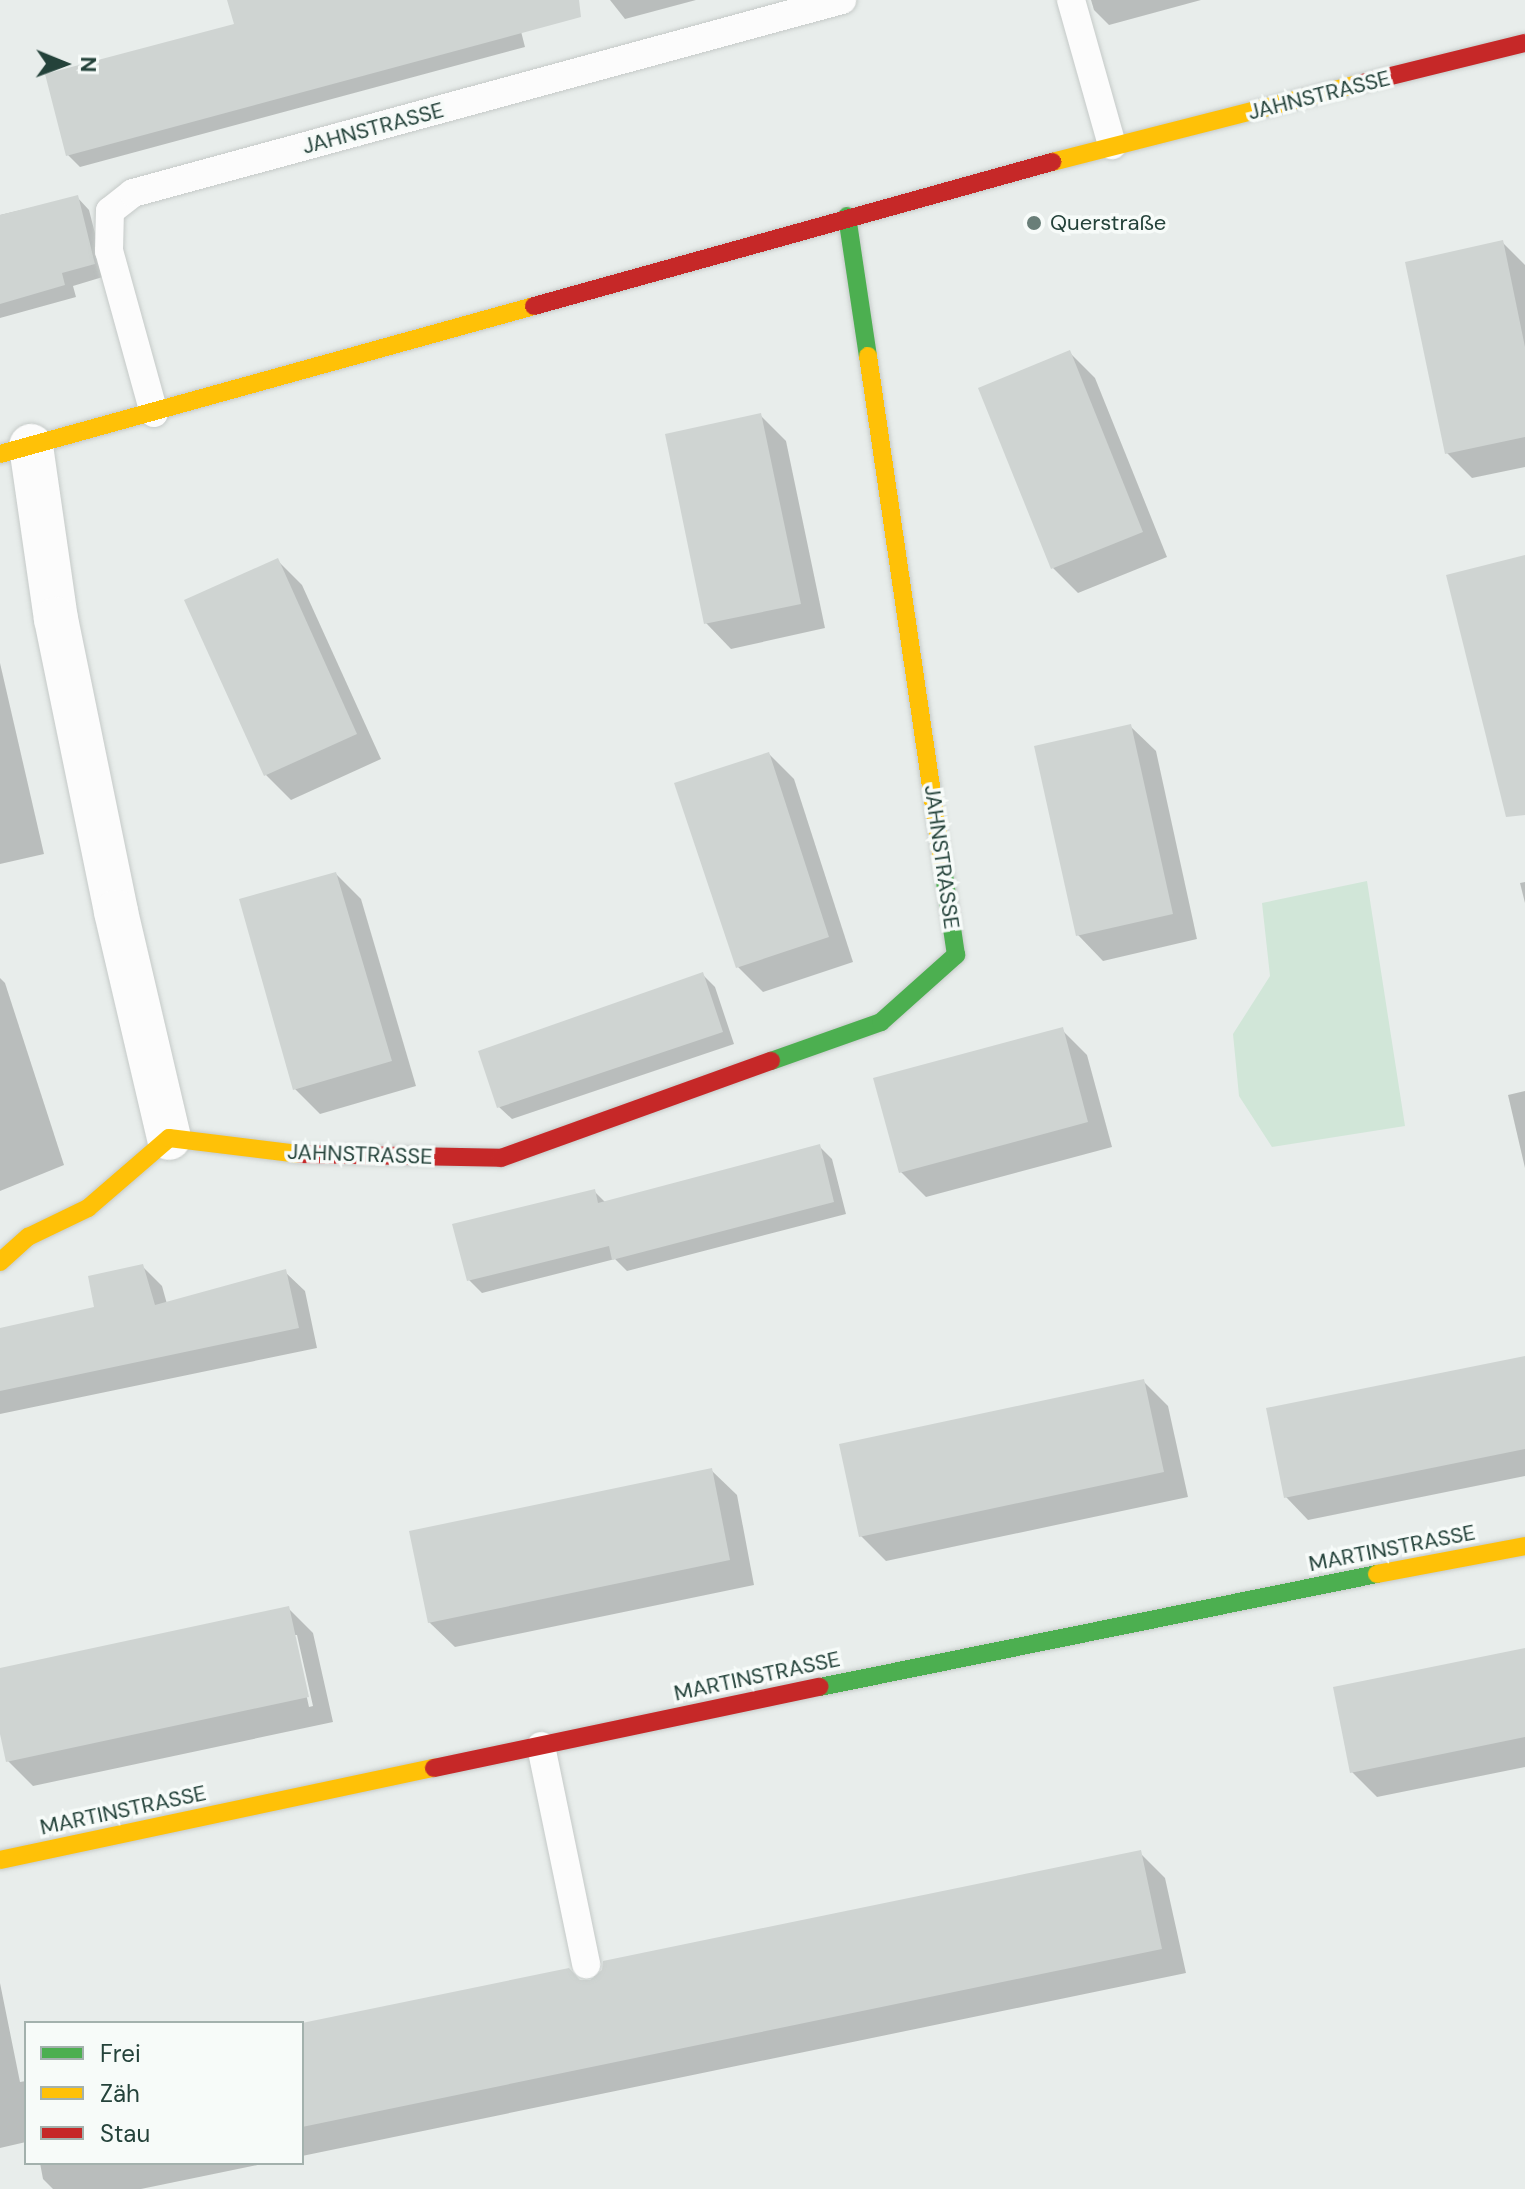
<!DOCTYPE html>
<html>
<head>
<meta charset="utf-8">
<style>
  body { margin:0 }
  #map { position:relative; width:1525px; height:2189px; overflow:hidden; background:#e8edeb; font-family:"DM Sans",sans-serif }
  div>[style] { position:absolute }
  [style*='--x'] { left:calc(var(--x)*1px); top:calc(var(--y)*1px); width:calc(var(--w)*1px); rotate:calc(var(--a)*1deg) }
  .green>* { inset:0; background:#d1e6d8 }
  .shadow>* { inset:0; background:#0003 }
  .building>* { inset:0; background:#cfd4d2 }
  .roads { filter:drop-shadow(0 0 2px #c5cac8) drop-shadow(0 0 2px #c5cac8) }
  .lane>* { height:28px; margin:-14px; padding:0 14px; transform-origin:14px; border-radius:14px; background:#fcfcfc }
  .street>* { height:44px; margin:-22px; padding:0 22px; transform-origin:22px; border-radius:22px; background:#fcfcfc }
  .fast>* { height:18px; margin:-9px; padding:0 9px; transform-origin:9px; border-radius:9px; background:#4caf50 }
  .slow>* { height:18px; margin:-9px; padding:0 9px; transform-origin:9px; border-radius:9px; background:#ffc107 }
  .jam>* { height:18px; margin:-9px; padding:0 9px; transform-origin:9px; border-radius:9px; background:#c62828 }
  .dots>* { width:22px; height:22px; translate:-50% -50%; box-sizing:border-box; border:4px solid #f7fbf9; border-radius:50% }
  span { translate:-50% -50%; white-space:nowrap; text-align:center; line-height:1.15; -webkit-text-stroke:7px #f7fbf9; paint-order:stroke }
  .street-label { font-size:22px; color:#24423a }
  .poi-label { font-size:22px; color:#24423a }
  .left { translate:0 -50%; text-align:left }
  .legend { position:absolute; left:24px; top:2021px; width:280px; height:144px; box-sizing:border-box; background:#f7fbf9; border:2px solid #a3b1ad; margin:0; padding:10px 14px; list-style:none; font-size:24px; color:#24423a }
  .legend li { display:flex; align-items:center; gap:16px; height:40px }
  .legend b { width:40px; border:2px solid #a3b1ad }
  .north { position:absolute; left:24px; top:24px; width:80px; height:80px; -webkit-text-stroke:6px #f7fbf9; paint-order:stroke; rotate:91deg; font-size:22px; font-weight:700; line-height:32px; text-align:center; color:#24423a }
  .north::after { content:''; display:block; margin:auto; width:28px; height:36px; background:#24423a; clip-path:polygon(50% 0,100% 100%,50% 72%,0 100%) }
</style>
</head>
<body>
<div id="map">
  <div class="green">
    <i style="clip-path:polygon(1367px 881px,1405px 1126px,1272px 1147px,1239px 1096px,1233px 1034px,1270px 976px,1262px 903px)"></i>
  </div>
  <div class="shadow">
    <i style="clip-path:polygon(229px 0,513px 0,525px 47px,80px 167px,68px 155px,236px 25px)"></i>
    <i style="clip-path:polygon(610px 0,696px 0,625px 19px)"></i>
    <i style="clip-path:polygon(1091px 0,1201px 0,1109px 25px,1094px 10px)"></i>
    <i style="clip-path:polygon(77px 197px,89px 210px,106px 276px,73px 286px,76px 297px,0 318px,0 215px)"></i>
    <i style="clip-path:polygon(1502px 242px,1525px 265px,1525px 467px,1472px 478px,1447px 453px)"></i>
    <i style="clip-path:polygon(1070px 353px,1095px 378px,1167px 557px,1078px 593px,1053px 568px)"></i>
    <i style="clip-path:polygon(760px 415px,786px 441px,825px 628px,731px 649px,706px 623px)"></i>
    <i style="clip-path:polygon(277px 560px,302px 585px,381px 759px,291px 800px,266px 775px)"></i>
    <i style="clip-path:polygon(0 663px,44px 854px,0 864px)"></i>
    <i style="clip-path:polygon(1130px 726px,1156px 751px,1197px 939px,1103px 961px,1078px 935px)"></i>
    <i style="clip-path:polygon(769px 754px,794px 779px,853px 962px,763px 992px,738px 967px)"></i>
    <i style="clip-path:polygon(336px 874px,361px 899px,416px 1086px,320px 1114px,295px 1089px)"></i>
    <i style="clip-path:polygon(1525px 882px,1525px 903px,1520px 883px)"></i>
    <i style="clip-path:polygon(703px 975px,715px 987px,734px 1044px,512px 1119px,499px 1107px)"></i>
    <i style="clip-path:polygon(0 978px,5px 983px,64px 1165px,0 1191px)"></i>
    <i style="clip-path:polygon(1062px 1030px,1087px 1055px,1112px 1147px,926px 1197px,901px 1172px)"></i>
    <i style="clip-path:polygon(1525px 1091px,1525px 1168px,1508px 1095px)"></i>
    <i style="clip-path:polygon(819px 1146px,832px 1159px,846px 1214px,627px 1271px,615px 1259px,482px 1293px,469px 1280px,594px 1191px,606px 1203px)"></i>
    <i style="clip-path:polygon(142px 1266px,162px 1286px,167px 1304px,285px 1272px,305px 1291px,317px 1348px,0 1414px,0 1330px,97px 1309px)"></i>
    <i style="clip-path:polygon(1525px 1358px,1525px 1476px,1308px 1520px,1286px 1497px)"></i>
    <i style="clip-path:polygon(1143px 1381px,1168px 1406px,1188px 1497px,886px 1561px,861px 1536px)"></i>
    <i style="clip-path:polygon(711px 1470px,737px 1495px,754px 1585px,455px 1647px,429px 1622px)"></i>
    <i style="clip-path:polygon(evenodd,288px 1608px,313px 1633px,333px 1722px,33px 1786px,8px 1761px,0 1725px,0 1670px,288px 1608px,293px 1635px,297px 1635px,313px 1706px,309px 1707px,293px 1635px)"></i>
    <i style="clip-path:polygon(1525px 1650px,1525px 1767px,1377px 1797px,1352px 1772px)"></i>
    <i style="clip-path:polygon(1140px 1853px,1165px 1878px,1186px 1973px,302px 2156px,302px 2025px,591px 1982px)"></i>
    <i style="clip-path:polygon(0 1983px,20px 2082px,26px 2081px,26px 2142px,0 2148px)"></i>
    <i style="clip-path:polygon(40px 2163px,267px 2163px,141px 2189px,53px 2189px,43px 2179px)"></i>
  </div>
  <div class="building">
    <i style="clip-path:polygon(227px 0,579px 0,581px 17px,66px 156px,45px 74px,234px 24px)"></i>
    <i style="clip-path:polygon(78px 195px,95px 264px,62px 273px,65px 285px,0 304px,0 215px)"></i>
    <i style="clip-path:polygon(1503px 240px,1525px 347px,1525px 437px,1445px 454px,1405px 262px)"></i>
    <i style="clip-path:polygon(1070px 350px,1143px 532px,1051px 569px,978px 388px)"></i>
    <i style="clip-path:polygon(761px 413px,801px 604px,704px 624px,665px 434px)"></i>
    <i style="clip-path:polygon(1525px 555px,1525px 815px,1506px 817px,1446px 575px)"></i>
    <i style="clip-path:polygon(278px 558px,357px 734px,264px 776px,184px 600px)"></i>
    <i style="clip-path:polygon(1131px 724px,1173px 914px,1076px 936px,1034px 746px)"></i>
    <i style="clip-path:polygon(769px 752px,829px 937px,736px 968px,674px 783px)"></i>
    <i style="clip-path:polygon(336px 872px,392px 1061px,293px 1090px,239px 899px)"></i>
    <i style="clip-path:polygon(703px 972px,723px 1032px,497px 1108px,478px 1051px)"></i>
    <i style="clip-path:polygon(1063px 1027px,1088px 1122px,899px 1173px,873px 1078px)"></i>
    <i style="clip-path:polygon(820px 1144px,834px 1202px,612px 1260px,609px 1246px,467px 1281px,452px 1224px,595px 1189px,598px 1203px)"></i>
    <i style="clip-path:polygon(143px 1264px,155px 1305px,286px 1269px,299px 1328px,0 1391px,0 1328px,94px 1307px,88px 1276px)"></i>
    <i style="clip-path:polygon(1525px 1356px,1525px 1449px,1284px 1498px,1266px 1408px)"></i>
    <i style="clip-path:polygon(1144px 1379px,1164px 1472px,859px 1537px,839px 1444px)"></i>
    <i style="clip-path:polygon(712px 1468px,730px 1560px,428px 1623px,409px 1531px)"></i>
    <i style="clip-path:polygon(289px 1606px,309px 1697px,6px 1762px,0 1734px,0 1668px)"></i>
    <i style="clip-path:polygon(1525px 1648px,1525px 1737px,1350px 1773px,1333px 1687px)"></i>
    <i style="clip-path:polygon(1141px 1850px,1162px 1949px,302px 2127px,302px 2023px,569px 1968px,580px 1980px,590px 1980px,602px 1970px,603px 1961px)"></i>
  </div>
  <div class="roads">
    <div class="lane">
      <i style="--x:1071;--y:0;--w:151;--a:74.2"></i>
      <i style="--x:154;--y:413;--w:168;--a:-105.5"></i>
      <i style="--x:109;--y:251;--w:40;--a:-88.6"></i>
      <i style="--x:110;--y:211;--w:29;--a:-38"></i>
      <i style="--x:133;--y:193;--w:735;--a:-15.23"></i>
      <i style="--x:541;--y:1746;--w:223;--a:78.3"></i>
    </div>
    <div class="street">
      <i style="--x:31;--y:446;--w:175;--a:81.8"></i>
      <i style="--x:56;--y:619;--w:299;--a:78.4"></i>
      <i style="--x:116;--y:912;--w:232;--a:76.8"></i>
    </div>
    <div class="fast">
      <i style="--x:847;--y:216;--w:142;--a:81.5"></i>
      <i style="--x:771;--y:1061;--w:117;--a:-19.5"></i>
      <i style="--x:881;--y:1022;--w:101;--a:-41.8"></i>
      <i style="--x:956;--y:955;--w:88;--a:-98.5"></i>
      <i style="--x:820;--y:1687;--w:568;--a:-11.47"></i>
    </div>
    <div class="slow">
      <i style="--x:1052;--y:162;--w:316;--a:-14.3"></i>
      <i style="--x:868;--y:356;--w:517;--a:81.67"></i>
      <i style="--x:0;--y:454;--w:554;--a:-15.49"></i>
      <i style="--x:0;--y:1262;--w:38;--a:-42"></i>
      <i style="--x:28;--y:1237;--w:67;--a:-25.8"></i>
      <i style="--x:88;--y:1208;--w:107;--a:-40.8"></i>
      <i style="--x:169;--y:1138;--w:132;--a:7"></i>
      <i style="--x:1377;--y:1574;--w:151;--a:-10.7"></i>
      <i style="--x:0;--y:1860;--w:444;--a:-12"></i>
    </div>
    <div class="jam">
      <i style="--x:1358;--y:84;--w:172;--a:-13.8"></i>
      <i style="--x:534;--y:306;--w:538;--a:-15.54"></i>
      <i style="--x:300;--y:1154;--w:201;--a:1.1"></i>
      <i style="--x:501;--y:1158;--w:287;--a:-19.8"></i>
      <i style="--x:434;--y:1768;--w:394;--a:-11.9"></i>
    </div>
  </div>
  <div class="dots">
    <i style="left:1034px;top:223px;background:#697e78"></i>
  </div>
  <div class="street-label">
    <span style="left:1319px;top:95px;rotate:-14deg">JAHNSTRASSE</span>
    <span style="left:373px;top:128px;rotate:-15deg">JAHNSTRASSE</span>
    <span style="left:942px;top:857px;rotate:82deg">JAHNSTRASSE</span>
    <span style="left:360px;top:1154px;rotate:2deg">JAHNSTRASSE</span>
    <span style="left:1392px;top:1548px;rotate:-11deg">MARTINSTRASSE</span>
    <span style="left:757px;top:1676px;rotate:-12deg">MARTINSTRASSE</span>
    <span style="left:123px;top:1810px;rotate:-12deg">MARTINSTRASSE</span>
  </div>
  <div class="poi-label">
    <span class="left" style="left:1050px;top:223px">Querstraße</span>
  </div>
  <ul class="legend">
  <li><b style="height:10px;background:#4caf50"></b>Frei</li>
  <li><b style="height:10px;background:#ffc107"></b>Zäh</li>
  <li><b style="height:10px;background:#c62828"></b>Stau</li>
  </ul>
  <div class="north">N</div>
</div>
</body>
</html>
